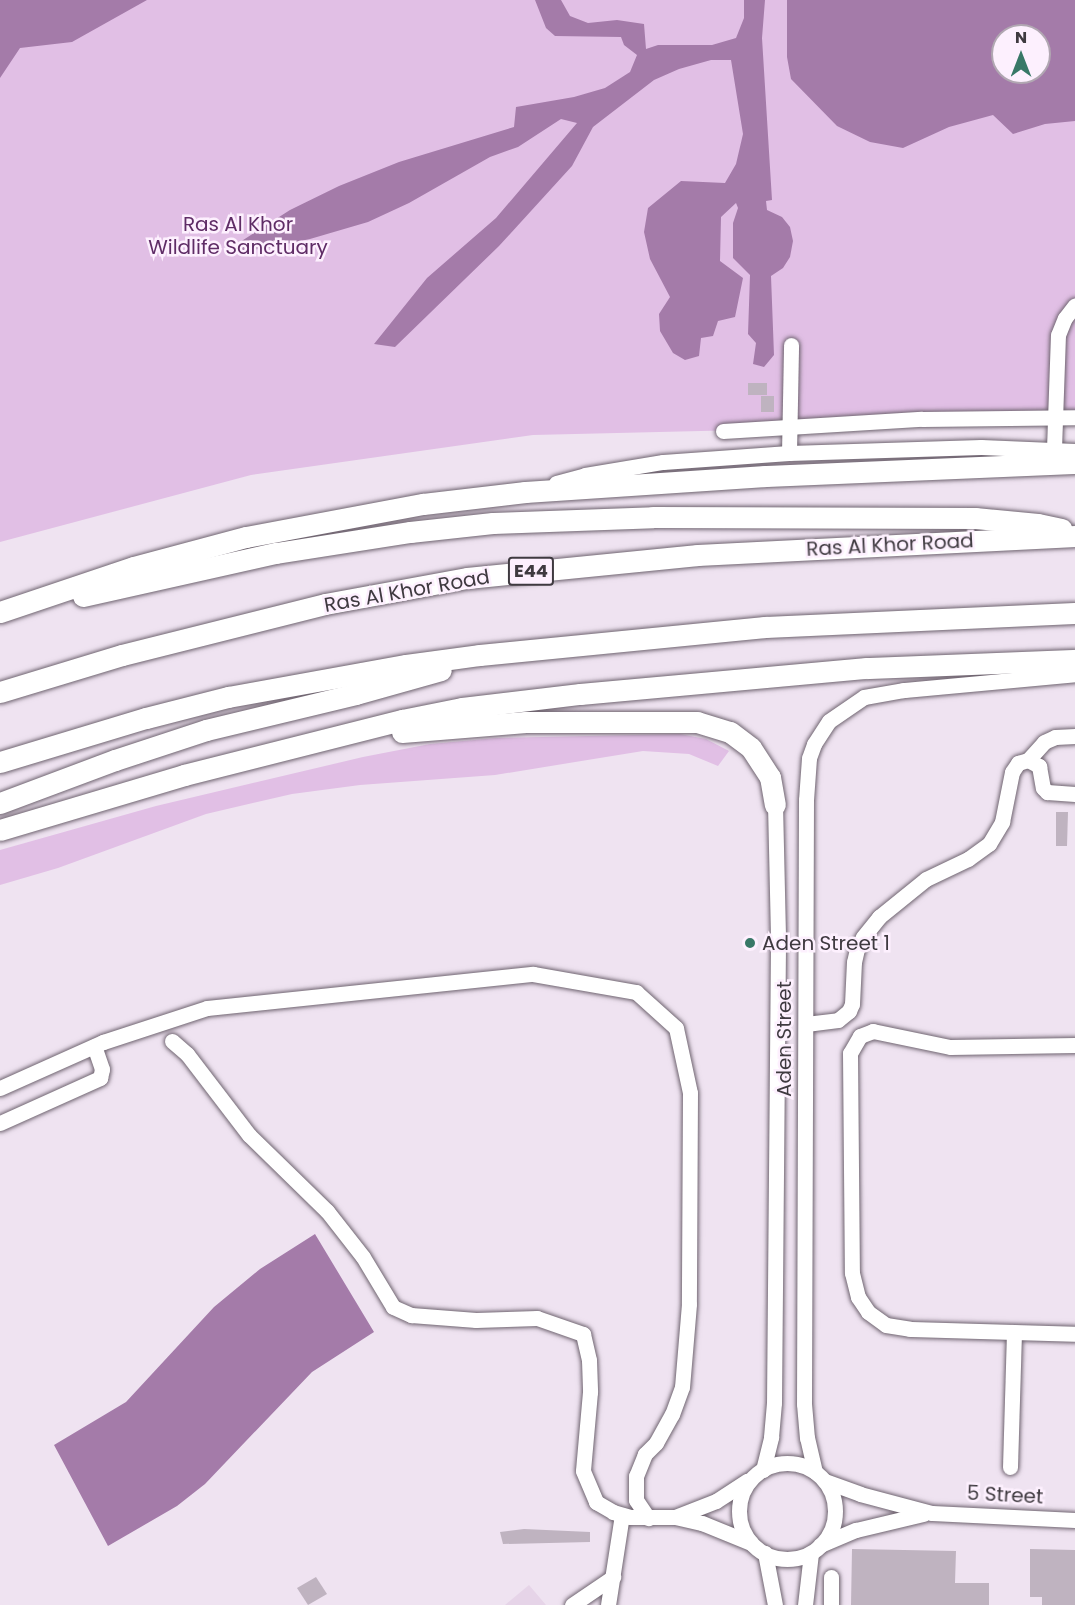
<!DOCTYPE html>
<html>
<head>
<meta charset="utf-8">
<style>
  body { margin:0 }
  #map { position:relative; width:1075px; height:1605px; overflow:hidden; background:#efe3f1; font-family:Poppins,sans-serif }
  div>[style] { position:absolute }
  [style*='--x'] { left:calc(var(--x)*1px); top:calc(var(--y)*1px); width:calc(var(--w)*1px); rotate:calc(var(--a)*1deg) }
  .built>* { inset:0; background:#e6d4e8 }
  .green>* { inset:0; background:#e1bfe5 }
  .water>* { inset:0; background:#a47ba9 }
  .building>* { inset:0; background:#bfb3c0 }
  .roads { filter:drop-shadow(0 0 2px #6f6470) drop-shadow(0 0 2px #6f6470) }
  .minor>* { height:15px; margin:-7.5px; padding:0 7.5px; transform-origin:7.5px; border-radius:7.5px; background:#fff }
  .minor>.ring { margin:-7.5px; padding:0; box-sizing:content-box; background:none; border:15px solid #fff; border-radius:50% }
  .highway>* { height:21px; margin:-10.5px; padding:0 10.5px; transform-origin:10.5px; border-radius:10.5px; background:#fff }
  .dots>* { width:16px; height:16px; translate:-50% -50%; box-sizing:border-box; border:3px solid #fdf0fe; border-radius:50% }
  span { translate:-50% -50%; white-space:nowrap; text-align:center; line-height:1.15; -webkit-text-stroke:5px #fdf0fe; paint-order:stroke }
  .shield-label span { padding:2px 4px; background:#fdf0fe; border:2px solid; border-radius:4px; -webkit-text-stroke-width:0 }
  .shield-label { font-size:18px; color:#3f3a40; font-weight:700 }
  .park-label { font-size:20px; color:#5f2c66 }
  .street-label { font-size:20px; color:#3f3a40 }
  .poi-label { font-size:20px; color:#3f3a40 }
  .left { translate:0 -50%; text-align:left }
  .north { position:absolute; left:991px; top:24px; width:60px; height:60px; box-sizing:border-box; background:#fdf0fe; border:2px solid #b1a7b2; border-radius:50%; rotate:0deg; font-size:16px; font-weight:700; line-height:24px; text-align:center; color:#3f3a40 }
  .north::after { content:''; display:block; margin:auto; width:21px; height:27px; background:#387867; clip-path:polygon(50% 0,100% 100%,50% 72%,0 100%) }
</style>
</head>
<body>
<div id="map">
  <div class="built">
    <i style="clip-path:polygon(529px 1585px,546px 1605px,505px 1605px)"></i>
  </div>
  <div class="green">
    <i style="clip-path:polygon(evenodd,0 0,1075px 0,1075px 422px,533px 435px,251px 475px,0 542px,0 0,1003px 36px,1039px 36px,1039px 72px,1003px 72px,1003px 36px)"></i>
    <i style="clip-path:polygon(680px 734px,706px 739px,729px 751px,718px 766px,689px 754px,643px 751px,495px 775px,360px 785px,292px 794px,206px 814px,58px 868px,0 885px,0 850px,156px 806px,363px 757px,430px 744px,496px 738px)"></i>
  </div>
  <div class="water">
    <i style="clip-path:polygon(0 0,147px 0,72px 42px,20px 48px,0 78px)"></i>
    <i style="clip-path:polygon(535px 0,561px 0,570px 16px,588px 23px,617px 20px,644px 24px,646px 49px,658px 45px,712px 45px,736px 38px,744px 18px,744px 0,765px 0,762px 38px,772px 200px,766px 201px,767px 210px,782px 217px,790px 227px,793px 241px,790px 257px,783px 268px,771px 276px,774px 355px,764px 367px,753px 364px,756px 343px,748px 334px,750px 275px,733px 258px,733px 223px,738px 208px,736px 203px,721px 217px,720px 261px,743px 278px,735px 317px,718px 321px,713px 336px,701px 338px,699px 356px,685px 360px,673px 353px,660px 331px,659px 314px,670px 297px,650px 259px,644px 232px,648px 208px,681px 181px,725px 183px,736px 164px,743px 134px,731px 60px,711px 60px,679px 69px,654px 80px,593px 127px,572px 166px,499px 246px,395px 347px,374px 344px,427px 278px,496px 218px,577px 123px,561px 119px,518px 147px,490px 157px,409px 203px,368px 222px,310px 239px,262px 249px,226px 251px,290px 210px,339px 186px,399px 162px,514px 127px,516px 107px,574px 97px,605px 88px,630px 72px,637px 55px,624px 45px,621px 37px,555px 36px,546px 28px)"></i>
    <i style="clip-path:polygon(evenodd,787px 0,1075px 0,1075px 121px,1045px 124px,1013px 134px,993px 115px,949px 127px,903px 148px,870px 142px,837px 126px,791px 79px,787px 57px,787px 0,1003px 36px,1039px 36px,1039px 72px,1003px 72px,1003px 36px)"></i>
    <i style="clip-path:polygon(315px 1234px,374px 1332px,312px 1372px,205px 1484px,177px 1506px,108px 1546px,54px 1445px,126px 1402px,214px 1307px,260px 1269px)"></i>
  </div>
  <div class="building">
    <i style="clip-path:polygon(748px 383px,767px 383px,767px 395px,748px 395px)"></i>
    <i style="clip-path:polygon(761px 396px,774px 396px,774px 412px,761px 412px)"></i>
    <i style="clip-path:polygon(1056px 812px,1068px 812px,1067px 846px,1056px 846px)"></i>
    <i style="clip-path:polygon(524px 1529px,590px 1532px,590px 1542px,503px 1544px,500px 1532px)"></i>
    <i style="clip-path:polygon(852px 1549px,956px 1551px,955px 1583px,989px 1583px,989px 1605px,851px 1605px)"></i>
    <i style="clip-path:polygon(1030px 1549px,1075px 1550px,1075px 1605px,1042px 1605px,1042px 1597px,1030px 1597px)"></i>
    <i style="clip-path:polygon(316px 1577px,327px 1594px,308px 1605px,297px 1588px)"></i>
  </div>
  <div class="roads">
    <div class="minor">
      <i style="--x:723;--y:431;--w:199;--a:-3.5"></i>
      <i style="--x:922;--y:419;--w:153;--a:-0.7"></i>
      <i style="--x:1054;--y:449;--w:114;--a:-88"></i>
      <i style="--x:1058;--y:335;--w:18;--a:-68"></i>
      <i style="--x:1065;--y:318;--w:16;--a:-52"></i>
      <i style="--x:789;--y:453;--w:108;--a:-88.9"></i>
      <i style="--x:556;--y:483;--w:30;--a:-15"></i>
      <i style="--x:585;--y:475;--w:79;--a:-9.5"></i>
      <i style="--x:663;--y:462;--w:126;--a:-4.1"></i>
      <i style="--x:789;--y:453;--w:192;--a:-1.8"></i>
      <i style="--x:981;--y:447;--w:94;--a:2.4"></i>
      <i style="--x:1028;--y:760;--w:24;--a:-48"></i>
      <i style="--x:1044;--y:742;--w:12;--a:-24"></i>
      <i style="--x:1055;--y:737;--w:20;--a:-3"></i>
      <i style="--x:806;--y:1024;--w:32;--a:-7"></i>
      <i style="--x:838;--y:1020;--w:14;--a:-39"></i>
      <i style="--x:849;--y:1011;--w:8;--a:-67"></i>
      <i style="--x:852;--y:1004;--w:42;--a:-87.3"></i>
      <i style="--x:854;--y:962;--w:13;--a:-77"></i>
      <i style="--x:857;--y:949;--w:13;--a:-63"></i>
      <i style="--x:863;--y:937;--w:26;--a:-51"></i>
      <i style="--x:879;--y:917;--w:60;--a:-39"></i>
      <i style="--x:926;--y:879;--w:47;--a:-25.5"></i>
      <i style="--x:968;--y:859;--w:26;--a:-36"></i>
      <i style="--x:989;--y:844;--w:26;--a:-59"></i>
      <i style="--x:1002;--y:822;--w:51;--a:-78.7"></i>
      <i style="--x:1012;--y:772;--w:11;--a:-56"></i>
      <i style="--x:1018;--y:763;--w:10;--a:-17"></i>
      <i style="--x:1028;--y:760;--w:13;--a:29"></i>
      <i style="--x:1039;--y:766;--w:22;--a:80"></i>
      <i style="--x:1043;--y:788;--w:6;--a:45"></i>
      <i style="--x:1047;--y:792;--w:28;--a:4"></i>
      <i style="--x:172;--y:1041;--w:20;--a:41"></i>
      <i style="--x:187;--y:1054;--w:102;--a:52.6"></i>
      <i style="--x:249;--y:1135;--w:109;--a:44.3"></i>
      <i style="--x:327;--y:1211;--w:58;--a:52"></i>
      <i style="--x:363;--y:1257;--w:58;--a:59"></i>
      <i style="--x:393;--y:1307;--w:20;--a:24"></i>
      <i style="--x:411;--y:1315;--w:65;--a:4.4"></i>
      <i style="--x:476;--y:1320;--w:61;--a:-1.9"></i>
      <i style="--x:537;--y:1318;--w:49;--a:19.2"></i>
      <i style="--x:583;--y:1334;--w:27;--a:77"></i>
      <i style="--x:589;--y:1360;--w:32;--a:88"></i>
      <i style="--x:590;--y:1392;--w:79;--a:95.1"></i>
      <i style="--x:583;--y:1471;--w:34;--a:67"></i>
      <i style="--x:596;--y:1502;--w:20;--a:30"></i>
      <i style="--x:613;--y:1512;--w:18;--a:16"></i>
      <i style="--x:630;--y:1517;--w:45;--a:0"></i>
      <i style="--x:675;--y:1517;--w:28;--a:13"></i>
      <i style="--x:702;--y:1523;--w:53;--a:22.2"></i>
      <i style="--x:1075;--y:1045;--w:125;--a:179.1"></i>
      <i style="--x:950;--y:1047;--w:79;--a:-168.3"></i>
      <i style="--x:873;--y:1031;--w:14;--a:159"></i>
      <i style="--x:860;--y:1036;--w:20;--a:120"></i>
      <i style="--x:850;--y:1053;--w:220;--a:89.5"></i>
      <i style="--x:852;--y:1273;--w:25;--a:76"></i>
      <i style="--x:858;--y:1297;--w:18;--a:56"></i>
      <i style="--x:868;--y:1312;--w:22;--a:36"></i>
      <i style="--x:886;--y:1325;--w:24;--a:9"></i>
      <i style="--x:910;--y:1329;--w:165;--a:1.7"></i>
      <i style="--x:0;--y:1088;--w:113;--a:-24.1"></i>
      <i style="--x:103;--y:1042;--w:109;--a:-18.1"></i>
      <i style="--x:207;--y:1008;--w:328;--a:-6"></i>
      <i style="--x:533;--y:974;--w:105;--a:9.9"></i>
      <i style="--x:636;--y:992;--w:54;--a:42"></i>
      <i style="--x:676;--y:1028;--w:66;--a:77.8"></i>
      <i style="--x:690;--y:1093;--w:211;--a:90.3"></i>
      <i style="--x:689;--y:1304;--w:83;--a:94.8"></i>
      <i style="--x:682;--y:1387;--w:29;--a:110"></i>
      <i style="--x:672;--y:1414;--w:33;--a:119"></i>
      <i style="--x:656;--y:1443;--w:16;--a:135"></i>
      <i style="--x:645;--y:1454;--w:24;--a:112"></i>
      <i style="--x:636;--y:1476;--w:24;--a:90"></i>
      <i style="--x:636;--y:1500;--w:22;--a:56"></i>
      <i style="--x:0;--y:1123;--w:110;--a:-24.2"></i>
      <i style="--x:100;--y:1078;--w:9;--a:-77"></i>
      <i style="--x:102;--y:1069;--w:24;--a:-109"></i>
      <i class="ring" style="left:739px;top:1463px;width:81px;height:81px"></i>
      <i style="--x:1010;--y:1467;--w:135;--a:-88.3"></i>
      <i style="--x:763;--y:1470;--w:34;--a:-76"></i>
      <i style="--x:771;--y:1437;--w:34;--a:-85"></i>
      <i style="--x:774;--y:1403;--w:467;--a:-89.5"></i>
      <i style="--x:778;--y:936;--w:131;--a:-91.3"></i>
      <i style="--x:815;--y:1472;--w:35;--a:-103"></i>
      <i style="--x:807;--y:1438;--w:34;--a:-95"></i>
      <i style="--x:804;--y:1404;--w:604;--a:-89.81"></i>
      <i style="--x:806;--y:800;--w:42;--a:-85.9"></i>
      <i style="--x:809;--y:758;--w:15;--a:-70"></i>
      <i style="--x:814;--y:744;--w:27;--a:-57"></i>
      <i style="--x:829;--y:721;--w:42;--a:-34.4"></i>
      <i style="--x:864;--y:697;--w:41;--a:-9.9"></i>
      <i style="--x:904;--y:690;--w:172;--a:-5.3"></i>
      <i style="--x:825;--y:1481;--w:37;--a:20"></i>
      <i style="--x:860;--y:1494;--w:74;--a:14.8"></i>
      <i style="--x:932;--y:1513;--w:143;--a:2.8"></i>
      <i style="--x:675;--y:1517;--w:44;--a:-21.3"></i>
      <i style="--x:716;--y:1501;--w:37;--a:-33"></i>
      <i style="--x:820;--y:1545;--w:39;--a:-23"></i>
      <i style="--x:856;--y:1530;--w:69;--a:-13.4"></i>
      <i style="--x:765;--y:1553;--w:53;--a:79.1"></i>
      <i style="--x:572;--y:1605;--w:50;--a:-34.3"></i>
      <i style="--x:608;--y:1605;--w:91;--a:-81.2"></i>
      <i style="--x:805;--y:1605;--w:52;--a:-83.4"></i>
      <i style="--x:831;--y:1605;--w:28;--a:-90"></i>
    </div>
    <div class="highway">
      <i style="--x:83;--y:596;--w:198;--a:-12.6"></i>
      <i style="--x:276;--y:553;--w:136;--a:-8.9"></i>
      <i style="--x:410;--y:532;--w:83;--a:-6.2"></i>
      <i style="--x:493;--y:523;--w:160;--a:-2.1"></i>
      <i style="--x:653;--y:517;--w:322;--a:0.2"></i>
      <i style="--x:975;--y:518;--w:63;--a:5.4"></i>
      <i style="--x:1038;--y:524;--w:24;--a:12"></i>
      <i style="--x:0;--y:612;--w:141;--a:-18.6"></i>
      <i style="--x:134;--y:567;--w:116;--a:-15"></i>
      <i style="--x:246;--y:537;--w:180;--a:-10.6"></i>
      <i style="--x:423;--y:504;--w:103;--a:-6.7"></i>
      <i style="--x:525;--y:492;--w:241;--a:-3.8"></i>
      <i style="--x:765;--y:476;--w:310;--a:-2.4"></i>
      <i style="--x:0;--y:692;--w:127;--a:-16.9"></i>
      <i style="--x:122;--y:655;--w:209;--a:-14.1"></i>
      <i style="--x:325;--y:604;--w:144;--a:-10.4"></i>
      <i style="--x:467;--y:578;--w:232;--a:-5.7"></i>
      <i style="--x:698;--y:555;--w:377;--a:-2.9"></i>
      <i style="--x:402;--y:732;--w:124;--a:-4.6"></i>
      <i style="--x:526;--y:722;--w:171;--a:0"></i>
      <i style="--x:697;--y:722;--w:34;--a:17"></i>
      <i style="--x:730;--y:732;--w:26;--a:37"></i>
      <i style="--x:751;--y:748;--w:35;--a:57"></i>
      <i style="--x:770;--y:777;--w:28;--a:80"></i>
      <i style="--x:0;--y:762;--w:152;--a:-16.8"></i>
      <i style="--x:146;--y:718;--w:85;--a:-14.4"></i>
      <i style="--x:228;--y:697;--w:181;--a:-10.2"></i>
      <i style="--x:406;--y:665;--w:75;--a:-7.7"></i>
      <i style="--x:480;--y:655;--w:286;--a:-5.6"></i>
      <i style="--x:765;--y:627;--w:310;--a:-2.6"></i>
      <i style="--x:0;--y:803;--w:123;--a:-20.5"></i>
      <i style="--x:115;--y:760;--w:96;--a:-18.2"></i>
      <i style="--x:206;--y:730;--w:154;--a:-13.5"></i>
      <i style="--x:356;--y:694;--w:88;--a:-15.8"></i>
      <i style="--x:0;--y:830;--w:192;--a:-16.6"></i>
      <i style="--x:184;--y:775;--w:225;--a:-14.2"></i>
      <i style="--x:402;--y:720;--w:61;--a:-11.3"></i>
      <i style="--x:462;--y:708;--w:119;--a:-6.8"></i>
      <i style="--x:580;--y:694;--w:288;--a:-5.2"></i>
      <i style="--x:867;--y:668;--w:208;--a:-2.2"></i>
    </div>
  </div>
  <div class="dots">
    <i style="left:750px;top:943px;background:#387867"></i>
  </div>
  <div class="shield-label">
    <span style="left:531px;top:571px">E44</span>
  </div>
  <div class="park-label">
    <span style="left:238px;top:236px">Ras Al Khor<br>Wildlife Sanctuary</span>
  </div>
  <div class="street-label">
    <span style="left:890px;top:545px;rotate:-3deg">Ras Al Khor Road</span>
    <span style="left:407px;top:591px;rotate:-10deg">Ras Al Khor Road</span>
    <span style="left:784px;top:1039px;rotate:-90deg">Aden Street</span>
    <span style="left:1005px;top:1495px;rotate:3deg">5 Street</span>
  </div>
  <div class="poi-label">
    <span class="left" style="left:762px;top:943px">Aden Street 1</span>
  </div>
  <div class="north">N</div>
</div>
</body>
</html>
